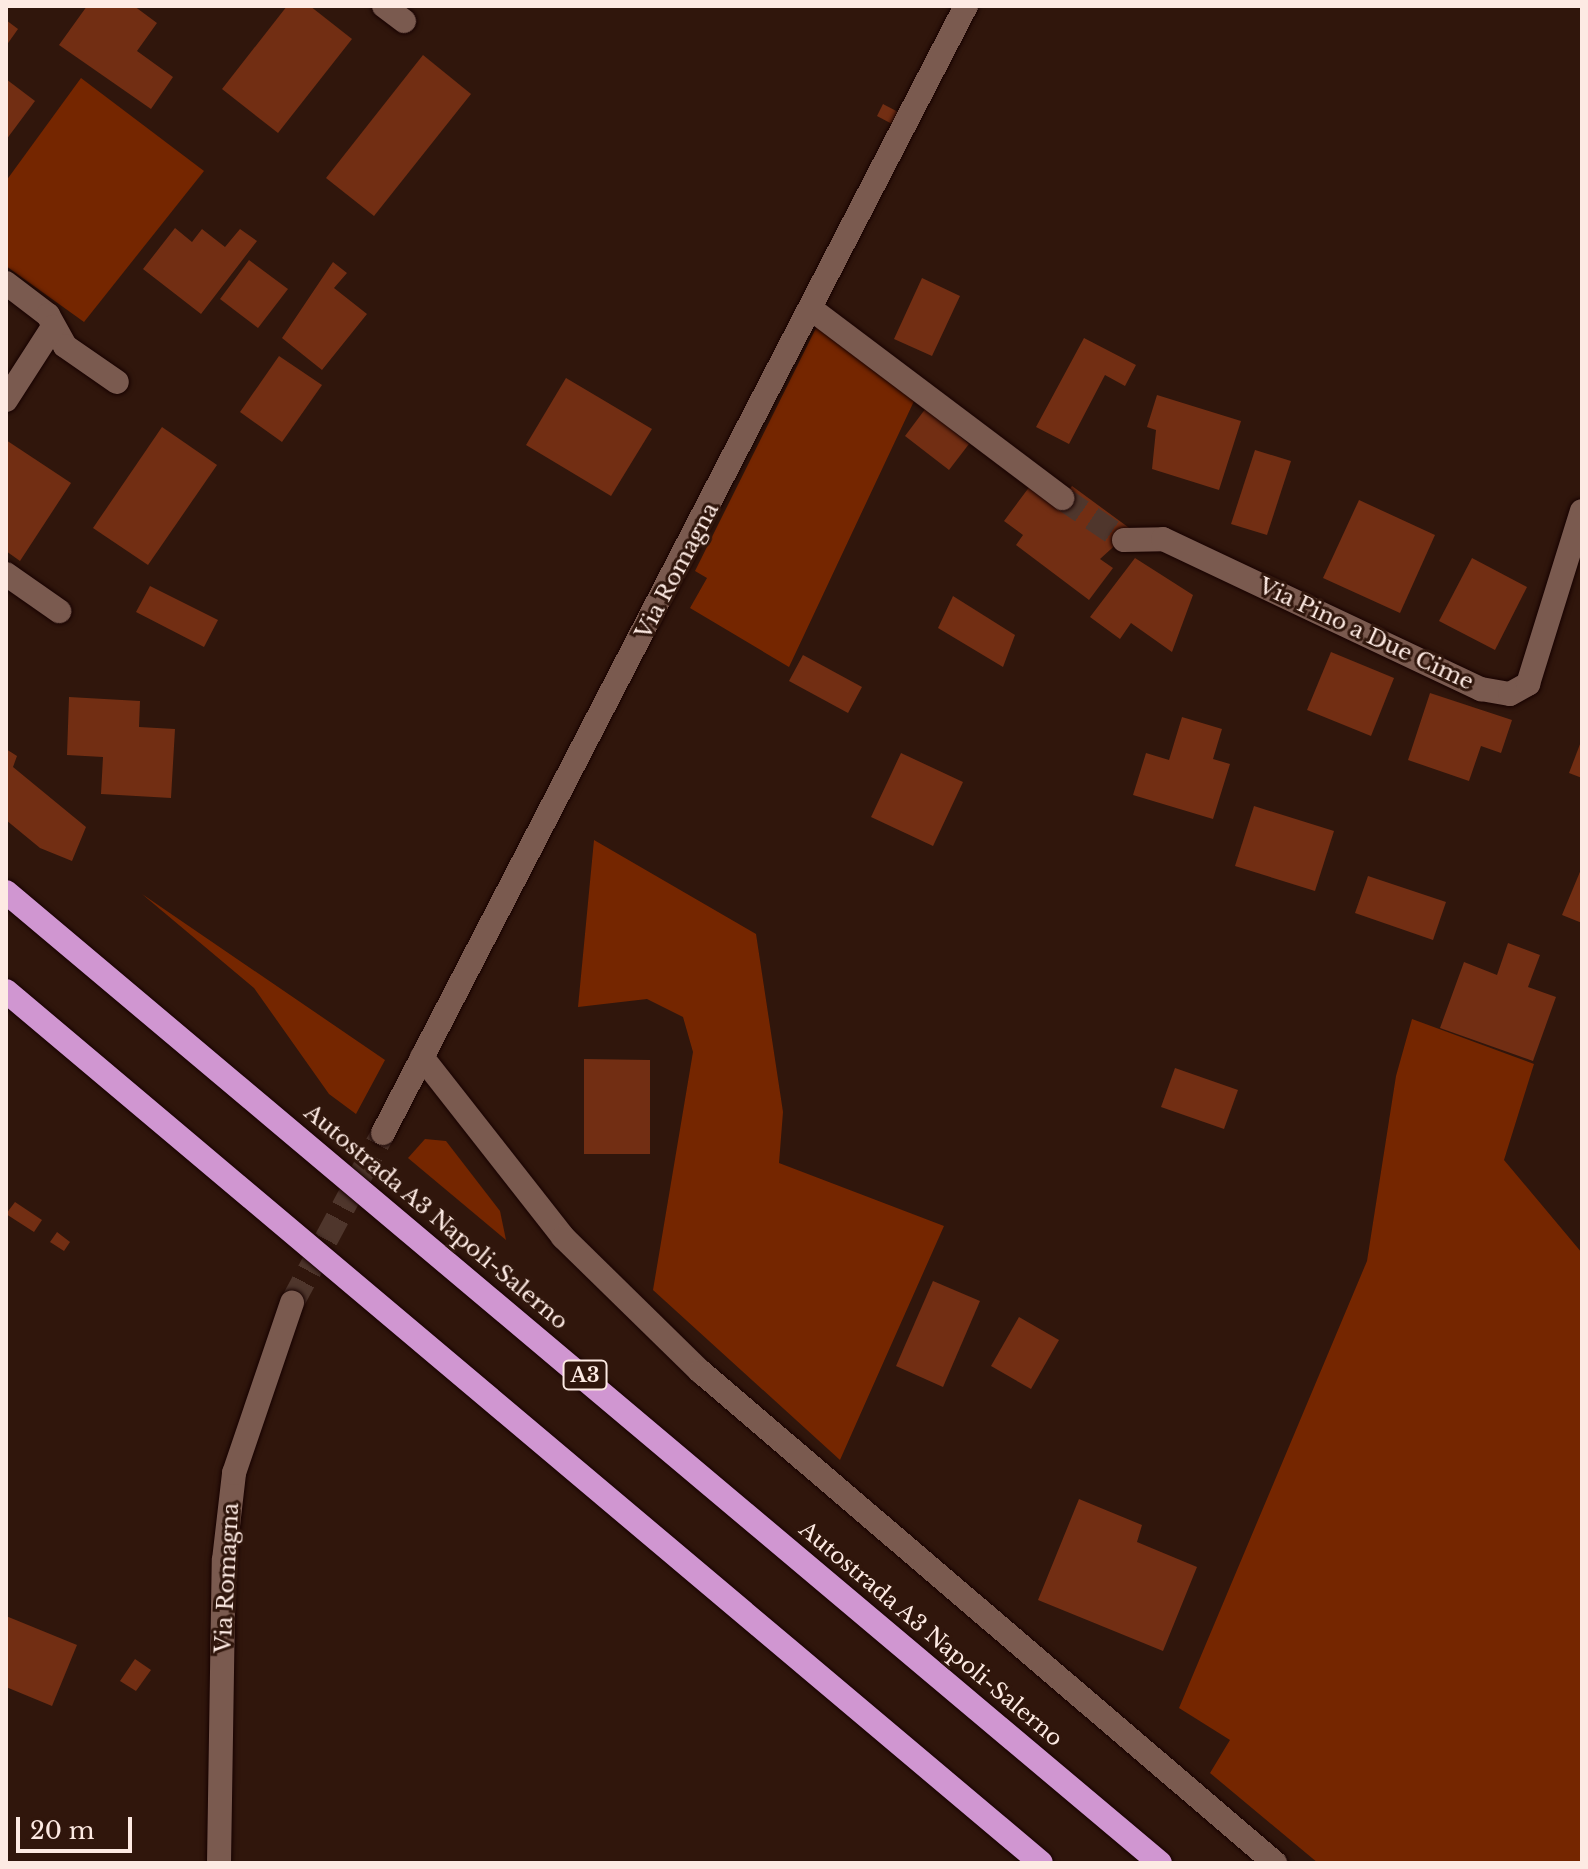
<!DOCTYPE html>
<html>
<head>
<meta charset="utf-8">
<style>
  body { margin:0 }
  #map { position:relative; width:1588px; height:1869px; overflow:hidden; background:#30160c; font-family:"Libre Baskerville",serif }
  div>[style] { position:absolute }
  [style*='--x'] { left:calc(var(--x)*1px); top:calc(var(--y)*1px); width:calc(var(--w)*1px); rotate:calc(var(--a)*1deg) }
  .green>* { inset:0; background:#752600 }
  .building>* { inset:0; background:#722e13 }
  .minor-tunnel>* { height:24px; margin-top:-12px; transform-origin:0; background:repeating-linear-gradient(90deg,#4f362c 0 24px,transparent 0 36px) }
  .roads { filter:drop-shadow(0 0 2px #170200) drop-shadow(0 0 2px #170200) }
  .minor>* { height:24px; margin:-12px; padding:0 12px; transform-origin:12px; border-radius:12px; background:#7a5a4f }
  .highway>* { height:24px; margin:-12px; padding:0 12px; transform-origin:12px; border-radius:12px; background:#d096d1 }
  span { translate:-50% -50%; white-space:nowrap; text-align:center; line-height:1.15; -webkit-text-stroke:6px #30160c; paint-order:stroke }
  .shield-label span { padding:2px 6px; background:#30160c; border:2px solid; border-radius:6px; -webkit-text-stroke-width:0 }
  .shield-label { font-size:20px; color:#fdeae3; font-weight:700 }
  .street-label { font-size:22px; color:#fdeae3 }
  .frame { position:absolute; inset:0; border:8px solid #fdeae3; pointer-events:none }
  .scale { position:absolute; left:16px; top:1817px; width:116px; height:36px; box-sizing:border-box; border:4px solid #fdeae3; border-top:0; padding-left:10px; font-size:24px; line-height:28px; white-space:nowrap; color:#fdeae3; -webkit-text-stroke:6px #30160c; paint-order:stroke }
</style>
</head>
<body>
<div id="map">
  <div class="green">
    <i style="clip-path:polygon(81px 78px,204px 171px,84px 322px,6px 266px,6px 181px)"></i>
    <i style="clip-path:polygon(817px 326px,915px 399px,789px 667px,690px 608px,707px 578px,695px 571px)"></i>
    <i style="clip-path:polygon(594px 840px,756px 934px,783px 1112px,779px 1163px,944px 1226px,840px 1460px,653px 1290px,693px 1052px,683px 1017px,647px 999px,578px 1007px)"></i>
    <i style="clip-path:polygon(142px 894px,385px 1060px,356px 1114px,329px 1094px,254px 988px)"></i>
    <i style="clip-path:polygon(1412px 1019px,1534px 1064px,1504px 1160px,1582px 1253px,1582px 1863px,1318px 1863px,1210px 1773px,1230px 1740px,1179px 1708px,1367px 1261px,1396px 1076px)"></i>
    <i style="clip-path:polygon(425px 1139px,446px 1141px,500px 1211px,506px 1240px,408px 1158px)"></i>
  </div>
  <div class="building">
    <i style="clip-path:polygon(87px 6px,134px 6px,157px 23px,137px 51px,173px 77px,151px 109px,59px 45px)"></i>
    <i style="clip-path:polygon(287px 6px,310px 6px,352px 39px,278px 133px,222px 89px)"></i>
    <i style="clip-path:polygon(6px 20px,18px 29px,6px 46px)"></i>
    <i style="clip-path:polygon(423px 55px,471px 94px,374px 216px,326px 178px)"></i>
    <i style="clip-path:polygon(6px 79px,35px 101px,6px 140px)"></i>
    <i style="clip-path:polygon(883px 104px,900px 113px,894px 125px,877px 116px)"></i>
    <i style="clip-path:polygon(175px 228px,192px 242px,202px 229px,225px 247px,240px 229px,257px 241px,201px 314px,143px 269px)"></i>
    <i style="clip-path:polygon(249px 260px,288px 289px,258px 328px,220px 299px)"></i>
    <i style="clip-path:polygon(333px 262px,347px 273px,334px 288px,367px 314px,322px 370px,282px 338px)"></i>
    <i style="clip-path:polygon(922px 278px,960px 296px,932px 356px,894px 339px)"></i>
    <i style="clip-path:polygon(1084px 338px,1136px 365px,1125px 386px,1105px 375px,1069px 444px,1036px 427px)"></i>
    <i style="clip-path:polygon(279px 356px,322px 385px,282px 442px,240px 412px)"></i>
    <i style="clip-path:polygon(566px 378px,652px 429px,611px 496px,526px 445px)"></i>
    <i style="clip-path:polygon(1157px 395px,1241px 421px,1219px 490px,1152px 469px,1156px 430px,1147px 427px)"></i>
    <i style="clip-path:polygon(926px 408px,969px 444px,949px 470px,905px 436px)"></i>
    <i style="clip-path:polygon(162px 427px,217px 465px,148px 565px,93px 528px)"></i>
    <i style="clip-path:polygon(6px 440px,71px 483px,20px 561px,6px 551px)"></i>
    <i style="clip-path:polygon(1255px 450px,1291px 461px,1267px 535px,1231px 524px)"></i>
    <i style="clip-path:polygon(1033px 482px,1059px 502px,1072px 486px,1132px 530px,1100px 559px,1113px 568px,1089px 600px,1016px 545px,1023px 535px,1004px 521px)"></i>
    <i style="clip-path:polygon(1359px 500px,1435px 535px,1400px 613px,1323px 578px)"></i>
    <i style="clip-path:polygon(1135px 558px,1193px 595px,1172px 652px,1131px 623px,1120px 639px,1090px 617px)"></i>
    <i style="clip-path:polygon(1472px 558px,1527px 587px,1495px 650px,1439px 621px)"></i>
    <i style="clip-path:polygon(150px 586px,218px 620px,204px 647px,136px 612px)"></i>
    <i style="clip-path:polygon(953px 596px,1015px 635px,1003px 667px,938px 628px)"></i>
    <i style="clip-path:polygon(1331px 652px,1394px 678px,1371px 736px,1307px 710px)"></i>
    <i style="clip-path:polygon(803px 655px,862px 687px,848px 713px,789px 681px)"></i>
    <i style="clip-path:polygon(1430px 693px,1512px 720px,1501px 753px,1481px 746px,1469px 781px,1408px 760px)"></i>
    <i style="clip-path:polygon(69px 697px,140px 701px,139px 727px,175px 729px,171px 798px,101px 794px,103px 757px,67px 755px)"></i>
    <i style="clip-path:polygon(1182px 717px,1222px 729px,1213px 759px,1230px 764px,1213px 819px,1133px 795px,1146px 753px,1169px 760px)"></i>
    <i style="clip-path:polygon(1582px 739px,1582px 778px,1569px 773px)"></i>
    <i style="clip-path:polygon(6px 749px,17px 756px,13px 767px,86px 827px,72px 861px,40px 848px,6px 820px)"></i>
    <i style="clip-path:polygon(901px 753px,963px 782px,933px 846px,871px 817px)"></i>
    <i style="clip-path:polygon(1254px 806px,1334px 831px,1315px 891px,1235px 866px)"></i>
    <i style="clip-path:polygon(1582px 867px,1582px 923px,1562px 915px)"></i>
    <i style="clip-path:polygon(1368px 876px,1446px 902px,1433px 940px,1355px 913px)"></i>
    <i style="clip-path:polygon(1508px 943px,1540px 955px,1528px 987px,1556px 997px,1533px 1061px,1440px 1028px,1464px 962px,1497px 975px)"></i>
    <i style="clip-path:polygon(584px 1059px,650px 1060px,650px 1154px,584px 1154px)"></i>
    <i style="clip-path:polygon(1175px 1068px,1238px 1090px,1224px 1129px,1161px 1107px)"></i>
    <i style="clip-path:polygon(15px 1202px,42px 1220px,34px 1232px,6px 1214px)"></i>
    <i style="clip-path:polygon(57px 1232px,70px 1242px,64px 1251px,50px 1242px)"></i>
    <i style="clip-path:polygon(933px 1281px,980px 1301px,943px 1387px,896px 1366px)"></i>
    <i style="clip-path:polygon(1019px 1317px,1059px 1340px,1031px 1389px,991px 1366px)"></i>
    <i style="clip-path:polygon(1079px 1499px,1142px 1525px,1137px 1542px,1197px 1567px,1163px 1651px,1038px 1600px)"></i>
    <i style="clip-path:polygon(6px 1616px,77px 1645px,52px 1706px,6px 1687px)"></i>
    <i style="clip-path:polygon(135px 1659px,151px 1670px,136px 1691px,120px 1681px)"></i>
  </div>
  <div class="minor-tunnel">
    <i style="--x:1062;--y:498;--w:75;--a:34.1"></i>
    <i style="--x:292;--y:1303;--w:193;--a:-61.8"></i>
  </div>
  <div class="roads">
    <div class="minor">
      <i style="--x:384;--y:6;--w:25;--a:37"></i>
      <i style="--x:6;--y:283;--w:53;--a:37.3"></i>
      <i style="--x:48;--y:315;--w:35;--a:61"></i>
      <i style="--x:65;--y:346;--w:63;--a:34.7"></i>
      <i style="--x:814;--y:311;--w:311;--a:37"></i>
      <i style="--x:6;--y:400;--w:87;--a:-57.2"></i>
      <i style="--x:1124;--y:540;--w:39;--a:-1"></i>
      <i style="--x:1163;--y:539;--w:352;--a:25.3"></i>
      <i style="--x:1481;--y:689;--w:29;--a:10"></i>
      <i style="--x:1510;--y:694;--w:21;--a:-29"></i>
      <i style="--x:1528;--y:684;--w:181;--a:-72.7"></i>
      <i style="--x:6;--y:574;--w:65;--a:34.9"></i>
      <i style="--x:422;--y:1057;--w:229;--a:51.9"></i>
      <i style="--x:563;--y:1237;--w:192;--a:44.4"></i>
      <i style="--x:700;--y:1371;--w:757;--a:40.55"></i>
      <i style="--x:383;--y:1133;--w:1269;--a:-62.65"></i>
      <i style="--x:219;--y:1863;--w:303;--a:-89.1"></i>
      <i style="--x:224;--y:1560;--w:88;--a:-83.4"></i>
      <i style="--x:234;--y:1473;--w:180;--a:-71.2"></i>
    </div>
    <div class="highway">
      <i style="--x:6;--y:892;--w:1508;--a:40.08"></i>
      <i style="--x:6;--y:991;--w:1353;--a:40.11"></i>
    </div>
  </div>
  <div class="shield-label">
    <span style="left:585px;top:1375px">A3</span>
  </div>
  <div class="street-label">
    <span style="left:677px;top:571px;rotate:-62deg">Via Romagna</span>
    <span style="left:1366px;top:634px;rotate:25deg">Via Pino a Due Cime</span>
    <span style="left:436px;top:1217px;rotate:40deg">Autostrada A3 Napoli-Salerno</span>
    <span style="left:227px;top:1578px;rotate:-87deg">Via Romagna</span>
    <span style="left:931px;top:1634px;rotate:40deg">Autostrada A3 Napoli-Salerno</span>
  </div>
  <div class="frame"></div>
  <div class="scale">20 m</div>
</div>
</body>
</html>
